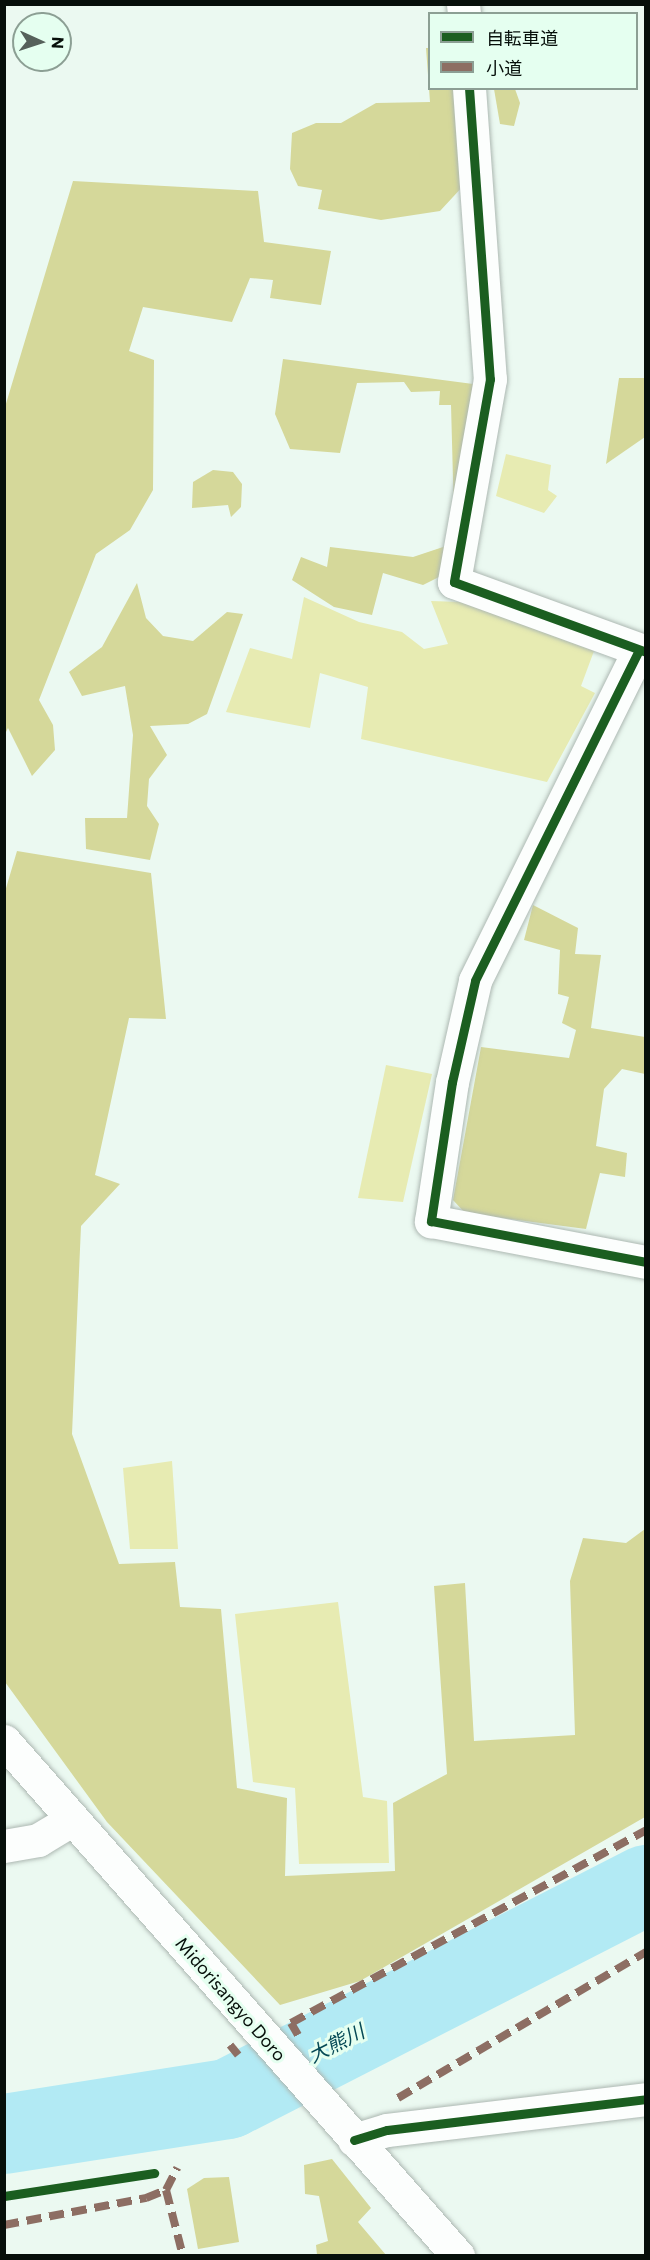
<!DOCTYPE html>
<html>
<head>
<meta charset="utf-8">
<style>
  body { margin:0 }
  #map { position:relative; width:650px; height:2260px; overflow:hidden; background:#ebf9f1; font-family:Commissioner,"Noto Sans JP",sans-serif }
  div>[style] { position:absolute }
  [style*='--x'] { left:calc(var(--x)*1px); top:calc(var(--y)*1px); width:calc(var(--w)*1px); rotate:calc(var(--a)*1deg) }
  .green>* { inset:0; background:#e7ebb2 }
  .forest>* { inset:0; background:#d5d89a }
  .river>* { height:80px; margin:-40px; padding:0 40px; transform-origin:40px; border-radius:40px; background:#b2eaf4 }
  .roads { filter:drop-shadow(0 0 2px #adb8b2) drop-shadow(0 0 2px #adb8b2) }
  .minor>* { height:33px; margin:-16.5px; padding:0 16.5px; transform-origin:16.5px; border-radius:16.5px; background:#fcfefd }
  .major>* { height:33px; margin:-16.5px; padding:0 16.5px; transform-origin:16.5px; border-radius:16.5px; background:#fcfefd }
  .quiet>* { height:8px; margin-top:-4px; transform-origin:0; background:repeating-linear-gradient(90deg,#8d6e63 0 15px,transparent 0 23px) }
  .cycleway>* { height:9px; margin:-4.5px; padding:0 4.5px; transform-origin:4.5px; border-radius:4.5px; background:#1b5e20 }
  span { translate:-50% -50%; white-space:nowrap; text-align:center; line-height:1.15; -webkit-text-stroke:6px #e5fff0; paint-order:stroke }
  .street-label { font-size:18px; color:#060f0a }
  .water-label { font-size:20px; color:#064a56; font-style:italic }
  .frame { position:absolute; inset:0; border:6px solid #060f0a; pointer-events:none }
  .legend { position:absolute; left:428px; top:12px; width:210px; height:78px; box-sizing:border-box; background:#e5fff0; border:2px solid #8c9f94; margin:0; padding:8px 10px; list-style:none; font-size:18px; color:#060f0a }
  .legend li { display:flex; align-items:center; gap:12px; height:30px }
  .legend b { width:30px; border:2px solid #8c9f94 }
  .north { position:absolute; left:12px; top:12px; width:60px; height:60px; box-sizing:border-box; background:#e5fff0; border:2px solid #8c9f94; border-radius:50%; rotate:93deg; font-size:16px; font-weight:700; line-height:24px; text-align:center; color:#060f0a }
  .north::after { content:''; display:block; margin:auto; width:21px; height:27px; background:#56615b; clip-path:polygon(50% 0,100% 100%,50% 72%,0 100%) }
</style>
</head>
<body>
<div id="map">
  <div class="green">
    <i style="clip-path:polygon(506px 454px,551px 465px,548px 490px,557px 496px,544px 513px,496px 496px)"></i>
    <i style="clip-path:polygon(304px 597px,359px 622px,402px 632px,424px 649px,448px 644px,431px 601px,461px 602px,594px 651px,581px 686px,595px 693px,547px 782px,361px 739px,368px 687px,320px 673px,310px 728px,226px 712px,250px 648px,292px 659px)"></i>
    <i style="clip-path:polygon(386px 1065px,432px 1074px,403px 1202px,358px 1198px)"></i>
    <i style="clip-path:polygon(172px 1461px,178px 1549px,130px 1549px,123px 1468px)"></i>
    <i style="clip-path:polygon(338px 1602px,363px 1797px,387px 1801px,389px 1863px,299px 1864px,295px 1788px,253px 1782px,235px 1614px)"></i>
  </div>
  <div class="forest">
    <i style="clip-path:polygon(426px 48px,429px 48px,430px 88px,458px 89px,465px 184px,440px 211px,381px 220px,318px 209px,322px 190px,298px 186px,290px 169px,292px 133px,316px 123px,341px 123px,376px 103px,430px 102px)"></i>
    <i style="clip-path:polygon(494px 89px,515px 89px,520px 103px,514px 126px,500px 124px)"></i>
    <i style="clip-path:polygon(73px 181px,258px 191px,264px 242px,331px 251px,321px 305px,270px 298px,273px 280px,250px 278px,232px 322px,143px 307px,129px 351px,154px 360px,153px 490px,130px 530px,96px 554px,39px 700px,53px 725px,55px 750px,32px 776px,8px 728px,5px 734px,5px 407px)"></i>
    <i style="clip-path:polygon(283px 359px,473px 384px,454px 516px,451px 405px,439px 405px,440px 391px,411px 392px,404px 382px,357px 383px,340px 453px,290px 449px,275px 414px)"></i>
    <i style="clip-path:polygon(619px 378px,645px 378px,645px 437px,606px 464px)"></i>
    <i style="clip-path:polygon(213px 470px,233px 472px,242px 484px,241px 507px,231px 517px,228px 505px,192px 508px,193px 482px)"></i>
    <i style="clip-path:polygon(446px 546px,445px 574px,423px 585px,383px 573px,372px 615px,334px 607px,292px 580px,301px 557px,327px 567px,330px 547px,413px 557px)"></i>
    <i style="clip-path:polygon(137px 583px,146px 618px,163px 636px,193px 641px,227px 612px,243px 614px,207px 714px,188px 724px,150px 726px,167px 755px,149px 779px,147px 806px,159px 824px,150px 860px,86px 849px,85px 818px,127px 818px,133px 735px,125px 686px,82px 696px,69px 672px,102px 647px)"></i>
    <i style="clip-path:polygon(17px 851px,151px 873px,166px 1019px,129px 1018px,95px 1175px,120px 1184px,81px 1226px,72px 1434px,119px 1564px,175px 1562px,180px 1607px,221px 1609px,237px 1788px,287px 1798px,285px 1876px,395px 1871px,393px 1803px,447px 1774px,434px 1586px,465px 1583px,474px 1741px,575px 1735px,570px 1581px,583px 1538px,626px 1543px,645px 1529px,645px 1817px,360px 1981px,280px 2005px,107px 1822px,5px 1682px,4px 895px)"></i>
    <i style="clip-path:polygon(533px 905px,578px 928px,575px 954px,601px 955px,591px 1028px,645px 1037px,645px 1074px,622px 1069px,604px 1089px,596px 1146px,627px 1153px,625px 1177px,600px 1173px,586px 1229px,465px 1213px,453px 1200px,481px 1047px,569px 1058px,576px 1030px,562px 1023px,569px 997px,558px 994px,560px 950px,524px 940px)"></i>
    <i style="clip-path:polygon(332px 2159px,371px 2208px,358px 2222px,386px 2255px,317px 2255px,316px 2245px,328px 2241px,319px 2196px,305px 2194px,304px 2165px)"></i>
    <i style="clip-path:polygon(229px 2177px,239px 2242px,198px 2249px,187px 2189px,204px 2178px)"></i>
  </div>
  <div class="river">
    <i style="--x:4;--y:2134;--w:227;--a:-8.9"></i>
    <i style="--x:228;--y:2099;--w:470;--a:-27.1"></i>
  </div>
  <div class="roads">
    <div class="minor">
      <i style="--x:463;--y:4;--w:10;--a:84"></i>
      <i style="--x:469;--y:88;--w:292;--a:85.9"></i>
      <i style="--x:490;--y:379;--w:206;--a:100.1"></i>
      <i style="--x:454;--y:582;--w:204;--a:20"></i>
      <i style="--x:639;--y:650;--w:369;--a:116.4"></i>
      <i style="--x:475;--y:981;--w:104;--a:102.8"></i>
      <i style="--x:452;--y:1082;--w:141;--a:98.6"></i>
      <i style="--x:431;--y:1221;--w:219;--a:10.8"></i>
      <i style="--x:4;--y:1846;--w:35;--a:-10"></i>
      <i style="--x:38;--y:1840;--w:39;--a:-31"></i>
      <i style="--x:354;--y:2140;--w:34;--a:-17"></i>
      <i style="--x:387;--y:2130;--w:261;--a:-6.8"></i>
    </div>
    <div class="major">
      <i style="--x:4;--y:1741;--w:687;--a:48.6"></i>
    </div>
  </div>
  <div class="quiet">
    <i style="--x:298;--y:2035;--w:14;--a:-120"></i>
    <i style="--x:291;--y:2023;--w:404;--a:-28.5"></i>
    <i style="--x:230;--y:2045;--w:13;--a:51"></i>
    <i style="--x:398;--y:2098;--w:288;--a:-30.5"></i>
    <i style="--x:166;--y:2190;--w:68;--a:75.6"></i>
    <i style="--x:4;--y:2225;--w:145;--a:-10.8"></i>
    <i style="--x:146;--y:2198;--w:22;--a:-22"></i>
    <i style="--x:166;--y:2190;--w:25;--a:-63"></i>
  </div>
  <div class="cycleway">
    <i style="--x:469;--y:88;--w:292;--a:85.9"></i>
    <i style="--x:490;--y:379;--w:206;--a:100.1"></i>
    <i style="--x:454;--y:582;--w:204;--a:20"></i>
    <i style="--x:639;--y:650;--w:369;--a:116.4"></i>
    <i style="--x:475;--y:981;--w:104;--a:102.8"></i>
    <i style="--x:452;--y:1082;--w:141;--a:98.6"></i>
    <i style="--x:431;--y:1221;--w:219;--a:10.8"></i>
    <i style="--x:354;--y:2140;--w:34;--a:-17"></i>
    <i style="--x:387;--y:2130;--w:261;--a:-6.8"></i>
    <i style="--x:4;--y:2196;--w:152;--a:-8.7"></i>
  </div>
  <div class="street-label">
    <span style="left:231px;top:1999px;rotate:49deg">Midorisangyo Doro</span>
  </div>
  <div class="water-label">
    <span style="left:336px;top:2043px;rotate:-27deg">大熊川</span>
  </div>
  <div class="frame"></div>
  <ul class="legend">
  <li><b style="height:8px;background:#1b5e20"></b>自転車道</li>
  <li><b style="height:8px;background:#8d6e63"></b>小道</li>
  </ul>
  <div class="north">N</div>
</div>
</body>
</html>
